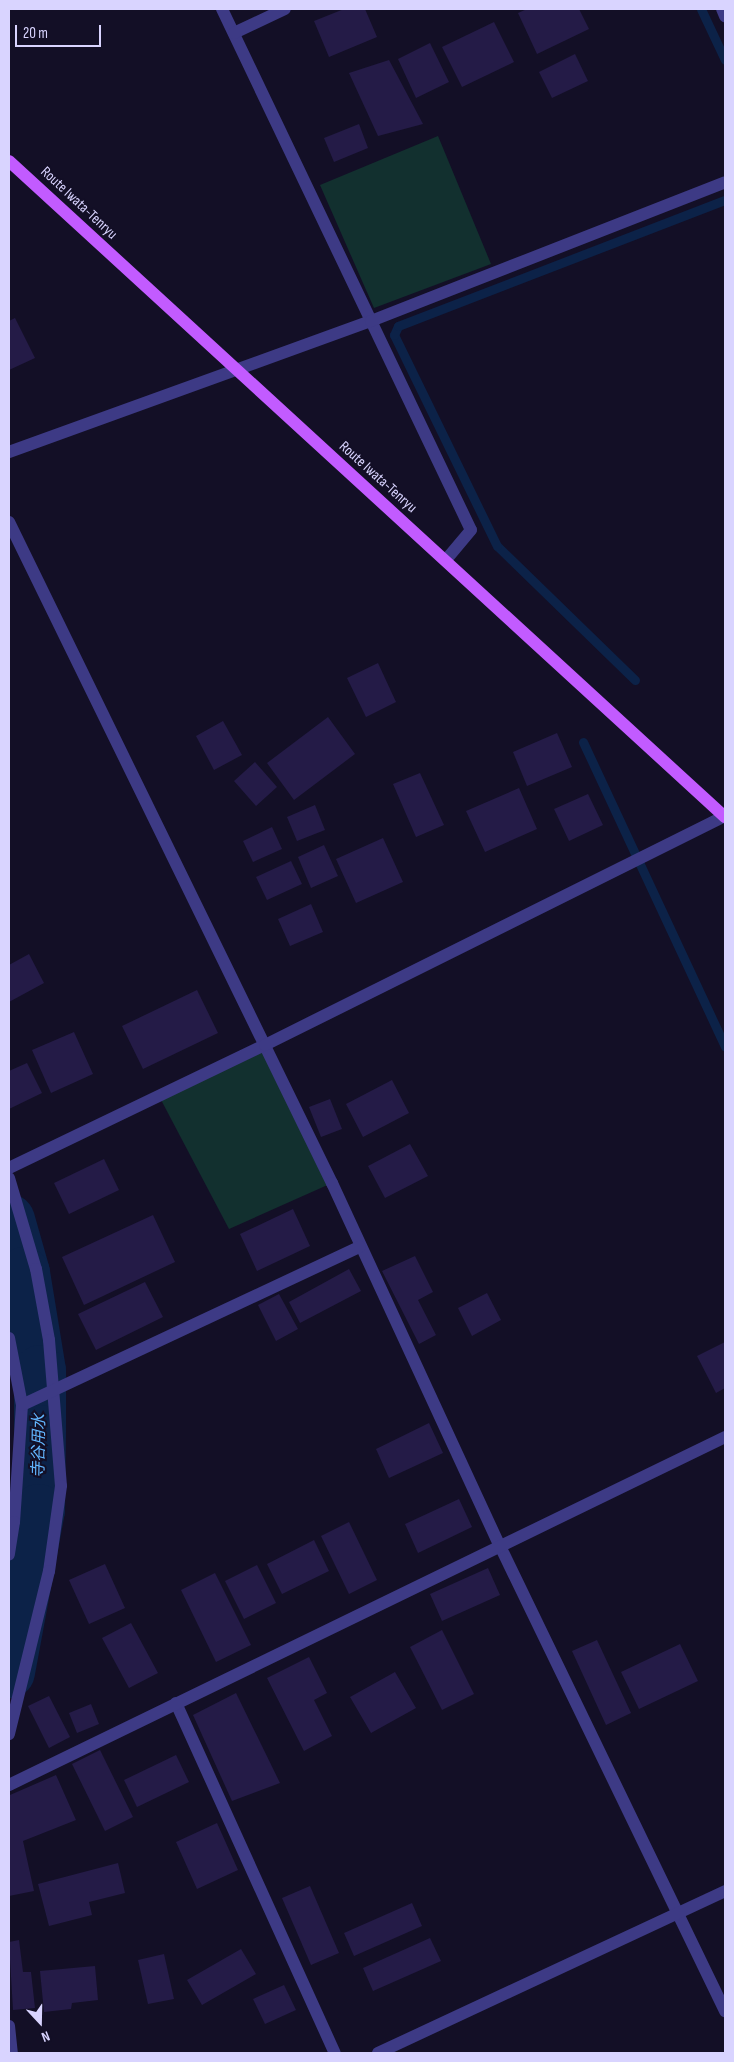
<!DOCTYPE html>
<html>
<head>
<meta charset="utf-8">
<style>
  body { margin:0 }
  #map { position:relative; width:734px; height:2062px; overflow:hidden; background:#130f26; font-family:"Sofia Sans Condensed","Noto Sans JP",sans-serif }
  div>[style] { position:absolute }
  [style*='--x'] { left:calc(var(--x)*1px); top:calc(var(--y)*1px); width:calc(var(--w)*1px); rotate:calc(var(--a)*1deg) }
  .green>* { inset:0; background:#12302f }
  .stream>* { height:9px; margin:-4.5px; padding:0 4.5px; transform-origin:4.5px; border-radius:4.5px; background:#0c2248 }
  .river>* { height:52px; margin:-26px; padding:0 26px; transform-origin:26px; border-radius:26px; background:#0c2248 }
  .building>* { inset:0; background:#241b47 }
  .minor>* { height:12px; margin:-6px; padding:0 6px; transform-origin:6px; border-radius:6px; background:#3d3a85 }
  .major>* { height:12px; margin:-6px; padding:0 6px; transform-origin:6px; border-radius:6px; background:#c25bff }
  span { translate:-50% -50%; white-space:nowrap; text-align:center; line-height:1.15; -webkit-text-stroke:4px #130f26; paint-order:stroke }
  .street-label { font-size:15px; color:#d9d4ff }
  .water-label { font-size:16px; color:#62b6ff; font-style:italic }
  .frame { position:absolute; inset:0; border:10px solid #d9d4ff; pointer-events:none }
  .north { position:absolute; left:15px; top:1997px; width:50px; height:50px; -webkit-text-stroke:4px #130f26; paint-order:stroke; rotate:159deg; font-size:14px; font-weight:700; line-height:20px; text-align:center; color:#d9d4ff }
  .north::after { content:''; display:block; margin:auto; width:18px; height:22px; background:#d9d4ff; clip-path:polygon(50% 0,100% 100%,50% 72%,0 100%) }
  .scale { position:absolute; left:15px; top:25px; width:86px; height:22px; box-sizing:border-box; border:2px solid #d9d4ff; border-top:0; padding-left:6px; font-size:15px; line-height:18px; white-space:nowrap; color:#d9d4ff; -webkit-text-stroke:4px #130f26; paint-order:stroke }
</style>
</head>
<body>
<div id="map">
  <div class="green">
    <i style="clip-path:polygon(438px 136px,491px 264px,374px 308px,320px 185px)"></i>
    <i style="clip-path:polygon(265px 1045px,332px 1183px,229px 1229px,159px 1096px)"></i>
  </div>
  <div class="stream">
    <i style="--x:701;--y:9;--w:56;--a:64.8"></i>
    <i style="--x:635;--y:680;--w:192;--a:-135.8"></i>
    <i style="--x:497;--y:546;--w:235;--a:-116"></i>
    <i style="--x:394;--y:335;--w:10;--a:-66"></i>
    <i style="--x:398;--y:326;--w:350;--a:-21.1"></i>
    <i style="--x:583;--y:742;--w:336;--a:65"></i>
  </div>
  <div class="river">
    <i style="--x:9;--y:1220;--w:55;--a:74.2"></i>
    <i style="--x:24;--y:1273;--w:99;--a:80.7"></i>
    <i style="--x:40;--y:1371;--w:60;--a:90"></i>
    <i style="--x:40;--y:1431;--w:79;--a:90.7"></i>
    <i style="--x:39;--y:1510;--w:165;--a:100.5"></i>
  </div>
  <div class="building">
    <i style="clip-path:polygon(344px 9px,365px 9px,377px 37px,329px 57px,314px 21px)"></i>
    <i style="clip-path:polygon(527px 9px,579px 9px,589px 29px,537px 54px,518px 13px)"></i>
    <i style="clip-path:polygon(494px 22px,514px 62px,462px 87px,442px 47px)"></i>
    <i style="clip-path:polygon(430px 43px,449px 82px,416px 98px,398px 59px)"></i>
    <i style="clip-path:polygon(575px 54px,588px 81px,552px 98px,539px 72px)"></i>
    <i style="clip-path:polygon(389px 60px,423px 124px,378px 136px,349px 73px)"></i>
    <i style="clip-path:polygon(359px 124px,368px 148px,334px 162px,324px 138px)"></i>
    <i style="clip-path:polygon(15px 318px,35px 358px,9px 370px,9px 321px)"></i>
    <i style="clip-path:polygon(378px 663px,396px 702px,366px 717px,347px 678px)"></i>
    <i style="clip-path:polygon(328px 717px,355px 754px,294px 800px,267px 763px)"></i>
    <i style="clip-path:polygon(223px 721px,242px 755px,214px 770px,196px 736px)"></i>
    <i style="clip-path:polygon(557px 733px,572px 767px,527px 786px,513px 752px)"></i>
    <i style="clip-path:polygon(255px 762px,277px 787px,256px 806px,234px 781px)"></i>
    <i style="clip-path:polygon(420px 773px,444px 825px,416px 837px,393px 784px)"></i>
    <i style="clip-path:polygon(519px 788px,537px 829px,485px 852px,466px 811px)"></i>
    <i style="clip-path:polygon(588px 794px,603px 825px,569px 841px,554px 809px)"></i>
    <i style="clip-path:polygon(315px 805px,325px 830px,297px 841px,287px 817px)"></i>
    <i style="clip-path:polygon(272px 827px,282px 849px,253px 862px,243px 841px)"></i>
    <i style="clip-path:polygon(383px 838px,403px 882px,356px 903px,336px 859px)"></i>
    <i style="clip-path:polygon(324px 845px,338px 876px,311px 888px,298px 857px)"></i>
    <i style="clip-path:polygon(291px 861px,302px 884px,267px 900px,256px 877px)"></i>
    <i style="clip-path:polygon(311px 904px,323px 932px,290px 946px,278px 919px)"></i>
    <i style="clip-path:polygon(29px 954px,44px 983px,9px 1002px,9px 965px)"></i>
    <i style="clip-path:polygon(197px 990px,218px 1033px,143px 1069px,122px 1026px)"></i>
    <i style="clip-path:polygon(74px 1032px,93px 1074px,51px 1093px,32px 1050px)"></i>
    <i style="clip-path:polygon(27px 1063px,42px 1093px,9px 1109px,9px 1071px)"></i>
    <i style="clip-path:polygon(392px 1080px,409px 1113px,363px 1137px,346px 1104px)"></i>
    <i style="clip-path:polygon(330px 1099px,342px 1129px,321px 1137px,309px 1107px)"></i>
    <i style="clip-path:polygon(410px 1144px,428px 1176px,385px 1198px,368px 1166px)"></i>
    <i style="clip-path:polygon(104px 1159px,119px 1190px,69px 1214px,54px 1183px)"></i>
    <i style="clip-path:polygon(293px 1209px,310px 1246px,257px 1271px,240px 1234px)"></i>
    <i style="clip-path:polygon(153px 1215px,175px 1262px,84px 1305px,62px 1257px)"></i>
    <i style="clip-path:polygon(415px 1256px,433px 1292px,418px 1300px,436px 1335px,419px 1344px,382px 1271px)"></i>
    <i style="clip-path:polygon(349px 1269px,361px 1291px,300px 1323px,289px 1302px)"></i>
    <i style="clip-path:polygon(145px 1282px,163px 1317px,96px 1350px,78px 1314px)"></i>
    <i style="clip-path:polygon(487px 1293px,501px 1320px,472px 1336px,458px 1308px)"></i>
    <i style="clip-path:polygon(279px 1294px,298px 1329px,276px 1341px,258px 1305px)"></i>
    <i style="clip-path:polygon(725px 1342px,725px 1388px,716px 1393px,697px 1356px)"></i>
    <i style="clip-path:polygon(429px 1423px,443px 1453px,389px 1478px,376px 1449px)"></i>
    <i style="clip-path:polygon(459px 1499px,472px 1527px,418px 1553px,405px 1524px)"></i>
    <i style="clip-path:polygon(349px 1522px,377px 1580px,349px 1594px,321px 1536px)"></i>
    <i style="clip-path:polygon(314px 1540px,329px 1571px,282px 1594px,267px 1564px)"></i>
    <i style="clip-path:polygon(105px 1564px,125px 1608px,89px 1624px,69px 1580px)"></i>
    <i style="clip-path:polygon(257px 1565px,276px 1603px,244px 1619px,225px 1581px)"></i>
    <i style="clip-path:polygon(488px 1568px,500px 1595px,442px 1621px,430px 1594px)"></i>
    <i style="clip-path:polygon(215px 1573px,251px 1645px,216px 1662px,181px 1590px)"></i>
    <i style="clip-path:polygon(131px 1623px,158px 1673px,129px 1688px,102px 1638px)"></i>
    <i style="clip-path:polygon(442px 1630px,474px 1694px,442px 1710px,410px 1647px)"></i>
    <i style="clip-path:polygon(597px 1640px,631px 1713px,606px 1725px,572px 1651px)"></i>
    <i style="clip-path:polygon(680px 1644px,698px 1681px,639px 1709px,621px 1672px)"></i>
    <i style="clip-path:polygon(309px 1657px,327px 1693px,314px 1700px,332px 1736px,304px 1751px,267px 1678px)"></i>
    <i style="clip-path:polygon(395px 1672px,416px 1708px,371px 1733px,350px 1697px)"></i>
    <i style="clip-path:polygon(236px 1693px,280px 1783px,232px 1801px,193px 1715px)"></i>
    <i style="clip-path:polygon(49px 1696px,70px 1737px,49px 1748px,28px 1706px)"></i>
    <i style="clip-path:polygon(91px 1704px,99px 1724px,77px 1733px,69px 1713px)"></i>
    <i style="clip-path:polygon(100px 1750px,133px 1817px,105px 1831px,72px 1764px)"></i>
    <i style="clip-path:polygon(176px 1755px,189px 1782px,137px 1807px,124px 1780px)"></i>
    <i style="clip-path:polygon(56px 1775px,76px 1820px,23px 1841px,34px 1891px,9px 1896px,10px 1795px)"></i>
    <i style="clip-path:polygon(217px 1823px,238px 1870px,197px 1889px,176px 1842px)"></i>
    <i style="clip-path:polygon(118px 1863px,125px 1893px,89px 1902px,92px 1915px,49px 1926px,38px 1884px)"></i>
    <i style="clip-path:polygon(310px 1886px,339px 1953px,311px 1965px,282px 1898px)"></i>
    <i style="clip-path:polygon(412px 1903px,422px 1926px,354px 1956px,344px 1933px)"></i>
    <i style="clip-path:polygon(430px 1938px,441px 1961px,373px 1991px,363px 1968px)"></i>
    <i style="clip-path:polygon(19px 1940px,23px 1972px,31px 1972px,35px 2008px,13px 2010px,9px 1942px)"></i>
    <i style="clip-path:polygon(241px 1949px,256px 1974px,202px 2005px,187px 1980px)"></i>
    <i style="clip-path:polygon(164px 1954px,174px 1999px,148px 2004px,138px 1960px)"></i>
    <i style="clip-path:polygon(95px 1966px,98px 2000px,72px 2003px,71px 2009px,44px 2012px,40px 1971px)"></i>
    <i style="clip-path:polygon(284px 1985px,296px 2010px,265px 2024px,253px 1999px)"></i>
  </div>
  <div class="minor">
    <i style="--x:222;--y:9;--w:577;--a:64.46"></i>
    <i style="--x:471;--y:530;--w:39;--a:130"></i>
    <i style="--x:722;--y:9;--w:8;--a:67"></i>
    <i style="--x:234;--y:33;--w:56;--a:-25.2"></i>
    <i style="--x:9;--y:452;--w:385;--a:-19.9"></i>
    <i style="--x:371;--y:321;--w:380;--a:-21.4"></i>
    <i style="--x:9;--y:522;--w:736;--a:63.96"></i>
    <i style="--x:332;--y:1183;--w:400;--a:65.2"></i>
    <i style="--x:500;--y:1546;--w:517;--a:64.18"></i>
    <i style="--x:9;--y:1168;--w:284;--a:-25.7"></i>
    <i style="--x:265;--y:1045;--w:514;--a:-26.47"></i>
    <i style="--x:9;--y:1178;--w:95;--a:73.5"></i>
    <i style="--x:36;--y:1269;--w:72;--a:79.6"></i>
    <i style="--x:49;--y:1340;--w:146;--a:85.3"></i>
    <i style="--x:61;--y:1486;--w:86;--a:98"></i>
    <i style="--x:49;--y:1571;--w:168;--a:103.8"></i>
    <i style="--x:9;--y:1338;--w:68;--a:79"></i>
    <i style="--x:22;--y:1405;--w:117;--a:93.9"></i>
    <i style="--x:14;--y:1522;--w:33;--a:99"></i>
    <i style="--x:22;--y:1405;--w:373;--a:-25.1"></i>
    <i style="--x:176;--y:1703;--w:384;--a:65.6"></i>
    <i style="--x:9;--y:1785;--w:796;--a:-25.92"></i>
    <i style="--x:9;--y:2026;--w:27;--a:84"></i>
    <i style="--x:378;--y:2053;--w:383;--a:-25"></i>
  </div>
  <div class="major">
    <i style="--x:9;--y:161;--w:971;--a:42.5"></i>
  </div>
  <div class="street-label">
    <span style="left:79px;top:203px;rotate:43deg">Route Iwata-Tenryu</span>
    <span style="left:378px;top:477px;rotate:42deg">Route Iwata-Tenryu</span>
  </div>
  <div class="water-label">
    <span style="left:40px;top:1446px;rotate:-89deg">寺谷用水</span>
  </div>
  <div class="frame"></div>
  <div class="north">N</div>
  <div class="scale">20 m</div>
</div>
</body>
</html>
